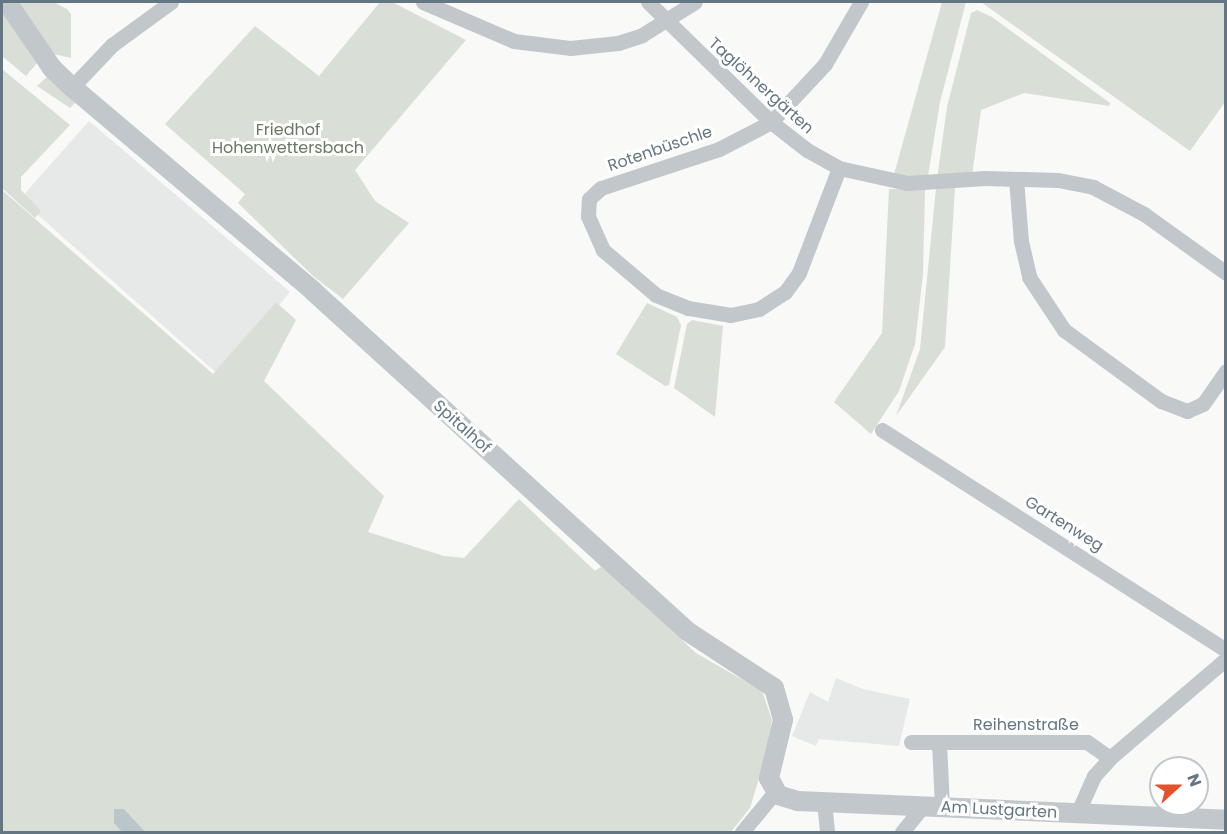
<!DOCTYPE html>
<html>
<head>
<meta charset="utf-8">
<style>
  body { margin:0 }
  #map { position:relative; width:1227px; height:834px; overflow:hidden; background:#f9f9f7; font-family:Poppins,sans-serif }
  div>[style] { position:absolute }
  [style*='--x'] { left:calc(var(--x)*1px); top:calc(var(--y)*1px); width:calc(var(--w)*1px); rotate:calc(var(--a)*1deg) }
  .built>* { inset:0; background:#e7e8e8 }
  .green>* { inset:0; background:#d9ded6 }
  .water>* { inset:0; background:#bac6ca }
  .minor>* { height:15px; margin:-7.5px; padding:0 7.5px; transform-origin:7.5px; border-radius:7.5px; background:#c2c7cb }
  .tertiary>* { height:20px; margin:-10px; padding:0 10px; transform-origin:10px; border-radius:10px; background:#c2c7cb }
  span { translate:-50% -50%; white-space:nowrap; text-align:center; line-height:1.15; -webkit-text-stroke:6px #fff; paint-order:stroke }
  .street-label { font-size:16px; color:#647682 }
  .park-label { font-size:16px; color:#687a63 }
  .frame { position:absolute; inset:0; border:3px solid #647682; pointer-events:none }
  .north { position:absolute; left:1149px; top:756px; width:60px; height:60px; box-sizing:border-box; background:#fff; border:2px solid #c1c8cd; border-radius:50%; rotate:69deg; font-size:16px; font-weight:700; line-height:24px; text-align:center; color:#647682 }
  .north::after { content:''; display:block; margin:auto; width:21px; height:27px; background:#e4512c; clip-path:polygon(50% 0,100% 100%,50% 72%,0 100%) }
</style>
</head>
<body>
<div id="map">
  <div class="built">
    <i style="clip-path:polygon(89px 121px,290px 292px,220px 376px,20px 199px)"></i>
    <i style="clip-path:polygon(836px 678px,863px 689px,910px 699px,899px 746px,819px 739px,816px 746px,792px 736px,810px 692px,828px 702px)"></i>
  </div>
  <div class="green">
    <i style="clip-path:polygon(18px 2px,53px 2px,67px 9px,71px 14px,71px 58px,54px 54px)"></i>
    <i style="clip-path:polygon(380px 2px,392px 2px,466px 40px,355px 170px,375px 201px,409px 223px,343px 299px,313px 276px,238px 203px,245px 194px,165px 124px,255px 26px,319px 76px)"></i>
    <i style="clip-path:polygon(942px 2px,966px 2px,940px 102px,928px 176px,893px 178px)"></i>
    <i style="clip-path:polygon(981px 2px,1225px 2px,1225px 102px,1190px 151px)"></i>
    <i style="clip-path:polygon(2px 10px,37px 63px,26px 76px,2px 56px)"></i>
    <i style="clip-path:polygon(977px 10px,992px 17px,1110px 103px,1109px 106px,1024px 93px,981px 110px,972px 176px,937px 179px,947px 107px,971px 13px)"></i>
    <i style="clip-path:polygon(2px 69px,70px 125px,21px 177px,21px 190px,41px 211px,35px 218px,2px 188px)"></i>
    <i style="clip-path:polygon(50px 74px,77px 101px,70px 108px,37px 86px)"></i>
    <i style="clip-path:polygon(936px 188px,955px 188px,945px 347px,896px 416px,920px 349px)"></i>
    <i style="clip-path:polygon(889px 189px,925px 189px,923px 274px,915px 344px,899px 391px,871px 434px,834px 402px,882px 333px)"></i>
    <i style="clip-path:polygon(2px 190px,213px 374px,276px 302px,296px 320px,264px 381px,384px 496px,368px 532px,444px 556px,464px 558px,519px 499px,595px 571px,602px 566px,696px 653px,762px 691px,772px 720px,765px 759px,750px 808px,731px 832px,2px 832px)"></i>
    <i style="clip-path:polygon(647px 303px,677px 317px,681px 325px,669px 385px,665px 386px,616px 354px)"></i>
    <i style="clip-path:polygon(692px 320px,723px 326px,715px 417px,674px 388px,687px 324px)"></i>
  </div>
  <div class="water">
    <i style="clip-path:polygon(114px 809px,124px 809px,145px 832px,122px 832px,114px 823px)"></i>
  </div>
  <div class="minor">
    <i style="--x:423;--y:2;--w:99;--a:23.2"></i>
    <i style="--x:514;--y:41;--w:56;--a:7.1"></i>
    <i style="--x:570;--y:48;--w:48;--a:-5.9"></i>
    <i style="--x:618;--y:43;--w:25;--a:-18"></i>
    <i style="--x:642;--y:35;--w:62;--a:-31.9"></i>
    <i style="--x:648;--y:2;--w:172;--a:44.3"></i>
    <i style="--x:771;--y:122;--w:46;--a:37.9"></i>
    <i style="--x:807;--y:150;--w:37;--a:29"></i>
    <i style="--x:839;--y:168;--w:70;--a:12.4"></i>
    <i style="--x:907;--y:183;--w:78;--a:-3.7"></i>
    <i style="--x:985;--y:178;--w:73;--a:1.6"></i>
    <i style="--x:1058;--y:180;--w:36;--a:11"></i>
    <i style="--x:1093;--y:187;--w:58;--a:27.9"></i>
    <i style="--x:1144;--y:214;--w:101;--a:35.7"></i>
    <i style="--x:72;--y:87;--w:58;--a:-46.4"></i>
    <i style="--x:112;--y:45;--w:73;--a:-36.1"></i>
    <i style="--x:839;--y:168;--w:112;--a:110.9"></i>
    <i style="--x:799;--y:273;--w:24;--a:126"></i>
    <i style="--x:785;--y:292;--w:31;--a:147"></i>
    <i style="--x:759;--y:309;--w:29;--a:168"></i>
    <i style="--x:731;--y:315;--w:44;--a:-170.8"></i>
    <i style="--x:688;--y:308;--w:35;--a:-158"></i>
    <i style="--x:656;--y:295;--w:70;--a:-139.7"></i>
    <i style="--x:603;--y:250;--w:37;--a:-114"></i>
    <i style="--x:588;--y:216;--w:17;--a:-87"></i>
    <i style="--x:589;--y:199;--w:16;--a:-43"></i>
    <i style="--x:601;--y:188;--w:124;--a:-18.3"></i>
    <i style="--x:719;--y:149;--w:59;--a:-27.4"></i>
    <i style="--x:771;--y:122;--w:79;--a:-47"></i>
    <i style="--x:825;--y:64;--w:72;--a:-59.9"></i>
    <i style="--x:1016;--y:179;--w:62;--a:85.4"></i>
    <i style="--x:1021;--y:241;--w:37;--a:77"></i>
    <i style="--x:1029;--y:277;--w:64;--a:56.6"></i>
    <i style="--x:1064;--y:330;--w:120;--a:36.2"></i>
    <i style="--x:1161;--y:401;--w:28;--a:21"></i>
    <i style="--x:1187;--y:411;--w:17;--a:-24"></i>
    <i style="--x:1203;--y:404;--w:40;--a:-55.1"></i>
    <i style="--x:882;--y:430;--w:408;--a:32.6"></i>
    <i style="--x:911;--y:742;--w:176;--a:0"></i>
    <i style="--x:1087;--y:742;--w:28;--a:35"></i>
    <i style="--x:939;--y:743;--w:64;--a:87.3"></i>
    <i style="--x:824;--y:802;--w:30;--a:84"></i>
    <i style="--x:1077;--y:814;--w:42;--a:-65.9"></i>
    <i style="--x:1094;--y:776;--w:24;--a:-48"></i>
    <i style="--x:1110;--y:758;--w:153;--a:-40.5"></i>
    <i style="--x:742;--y:832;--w:52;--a:-50.5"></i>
    <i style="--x:902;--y:832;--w:32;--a:-51"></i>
  </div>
  <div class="tertiary">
    <i style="--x:7;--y:2;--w:80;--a:55.7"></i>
    <i style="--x:52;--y:68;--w:28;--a:44"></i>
    <i style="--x:72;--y:87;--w:316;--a:40.2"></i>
    <i style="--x:313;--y:291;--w:505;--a:42.27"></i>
    <i style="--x:687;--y:631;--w:104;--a:33.2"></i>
    <i style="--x:774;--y:688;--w:33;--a:74"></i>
    <i style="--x:783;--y:720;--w:60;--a:103.6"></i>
    <i style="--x:769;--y:778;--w:19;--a:62"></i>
    <i style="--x:778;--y:795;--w:21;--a:17"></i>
    <i style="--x:798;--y:801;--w:428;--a:2.5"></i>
  </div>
  <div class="street-label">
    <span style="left:761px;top:86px;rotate:42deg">Taglöhnergärten</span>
    <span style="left:660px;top:149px;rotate:-19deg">Rotenbüschle</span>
    <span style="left:462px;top:427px;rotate:42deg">Spitalhof</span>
    <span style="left:1064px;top:524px;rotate:32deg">Gartenweg</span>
    <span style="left:1026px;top:725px">Reihenstraße</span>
    <span style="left:999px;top:810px;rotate:3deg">Am Lustgarten</span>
  </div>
  <div class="park-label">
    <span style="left:288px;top:139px">Friedhof<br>Hohenwettersbach</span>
  </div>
  <div class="frame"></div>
  <div class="north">N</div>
</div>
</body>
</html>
